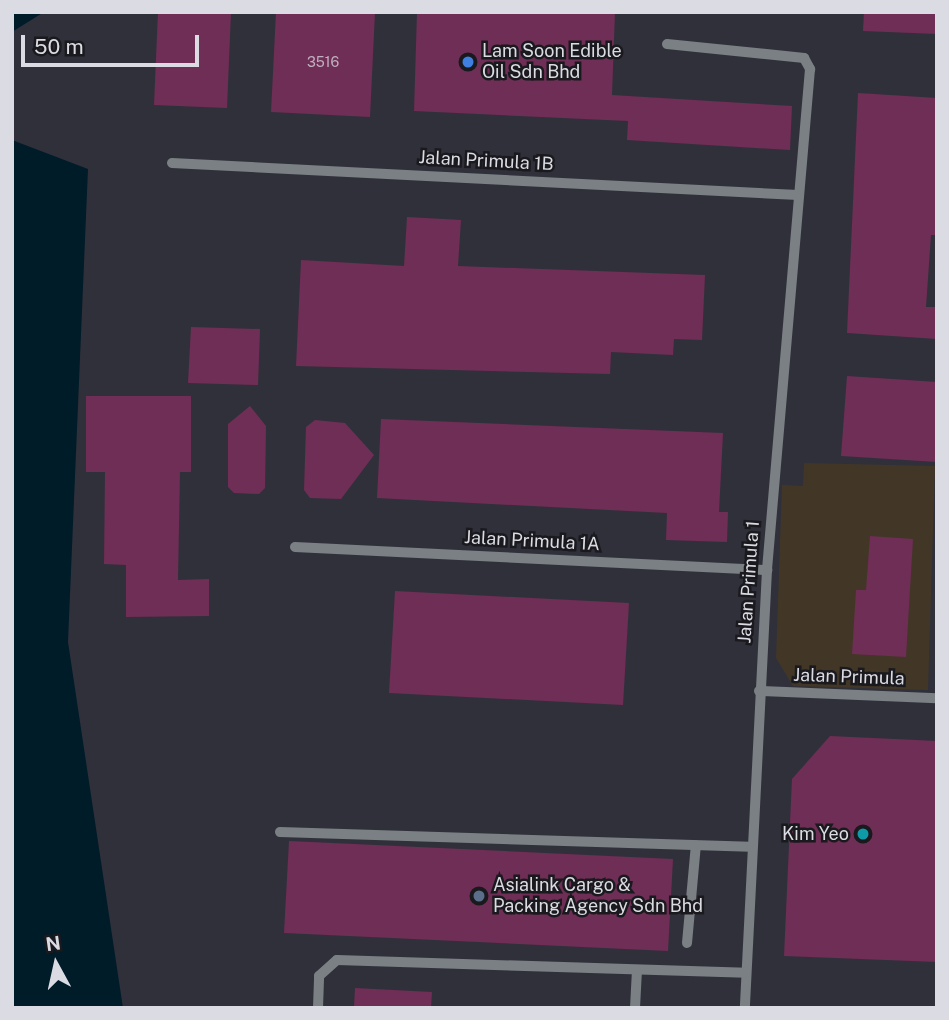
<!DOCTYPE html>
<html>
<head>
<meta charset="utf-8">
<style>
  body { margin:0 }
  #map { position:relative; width:949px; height:1020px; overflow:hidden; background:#30303b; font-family:"Public Sans",sans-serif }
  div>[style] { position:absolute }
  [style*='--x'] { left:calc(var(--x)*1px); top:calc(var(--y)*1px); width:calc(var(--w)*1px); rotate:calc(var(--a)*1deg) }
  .industrial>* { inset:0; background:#423727 }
  .water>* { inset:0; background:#001c28 }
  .building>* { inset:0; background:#6f2e55 }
  .lane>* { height:10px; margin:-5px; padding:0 5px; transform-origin:5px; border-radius:5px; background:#7a8084 }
  .dots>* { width:19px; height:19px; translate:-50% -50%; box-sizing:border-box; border:4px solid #19191e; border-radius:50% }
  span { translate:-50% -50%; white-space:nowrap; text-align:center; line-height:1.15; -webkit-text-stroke:5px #19191e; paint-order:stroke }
  .number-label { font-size:14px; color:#c0b0c0 }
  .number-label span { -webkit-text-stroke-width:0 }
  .poi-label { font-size:18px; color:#dbdbe3 }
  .left { translate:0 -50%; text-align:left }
  .right { translate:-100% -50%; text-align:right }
  .street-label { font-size:18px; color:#dbdbe3 }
  .frame { position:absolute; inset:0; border:14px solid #dbdbe3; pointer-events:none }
  .north { position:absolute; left:21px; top:929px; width:70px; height:70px; -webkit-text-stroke:5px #19191e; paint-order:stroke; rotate:352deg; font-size:19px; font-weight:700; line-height:28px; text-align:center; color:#dbdbe3 }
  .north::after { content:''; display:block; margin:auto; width:24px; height:32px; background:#dbdbe3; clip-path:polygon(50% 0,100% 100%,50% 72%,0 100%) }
  .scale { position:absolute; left:21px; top:35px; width:178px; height:32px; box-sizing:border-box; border:4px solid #dbdbe3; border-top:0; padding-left:9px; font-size:21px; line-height:24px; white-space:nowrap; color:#dbdbe3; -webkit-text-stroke:5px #19191e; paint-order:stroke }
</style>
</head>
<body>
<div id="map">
  <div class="industrial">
    <i style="clip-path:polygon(804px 463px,935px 466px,928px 690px,793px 686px,776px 658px,782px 485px,803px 486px)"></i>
  </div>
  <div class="water">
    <i style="clip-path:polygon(12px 12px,44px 12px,12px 32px)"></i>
    <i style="clip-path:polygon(12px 140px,88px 169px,68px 642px,123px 1008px,12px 1008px)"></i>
  </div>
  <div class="building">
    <i style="clip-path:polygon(158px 12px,231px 12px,227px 108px,154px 105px)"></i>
    <i style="clip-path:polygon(276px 12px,375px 12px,370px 117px,271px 112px)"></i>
    <i style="clip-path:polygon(417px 12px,615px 12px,612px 95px,792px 106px,790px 150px,627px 140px,628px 121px,414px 111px)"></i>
    <i style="clip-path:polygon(864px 12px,937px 12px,937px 34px,863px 31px)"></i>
    <i style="clip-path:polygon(858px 93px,937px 98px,937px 235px,931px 235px,926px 307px,937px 307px,937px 339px,847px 333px)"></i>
    <i style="clip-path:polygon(407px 217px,461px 220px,458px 266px,705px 275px,702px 340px,674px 339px,673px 355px,611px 352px,610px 374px,296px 366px,301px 260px,404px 266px)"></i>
    <i style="clip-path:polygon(191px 327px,260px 329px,258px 385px,188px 383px)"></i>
    <i style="clip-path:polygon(847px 376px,937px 382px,937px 462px,841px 456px)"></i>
    <i style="clip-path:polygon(86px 396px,191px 396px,191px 472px,180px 472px,178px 580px,209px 579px,209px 616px,126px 617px,126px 565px,104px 564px,105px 472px,86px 472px)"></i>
    <i style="clip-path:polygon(250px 406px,266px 426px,265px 488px,259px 494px,234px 493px,228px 487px,228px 424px)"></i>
    <i style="clip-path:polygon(381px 419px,723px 433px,719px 512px,728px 512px,727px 542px,666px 540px,667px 513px,377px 498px)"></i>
    <i style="clip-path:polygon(315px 420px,345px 423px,374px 455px,341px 499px,310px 498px,304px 490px,306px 427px)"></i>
    <i style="clip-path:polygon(870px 536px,913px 539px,906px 657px,852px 654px,856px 590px,866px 590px)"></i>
    <i style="clip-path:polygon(395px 591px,629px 603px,623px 705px,389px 693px)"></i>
    <i style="clip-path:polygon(830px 736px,937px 741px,937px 962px,784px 956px,792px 779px)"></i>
    <i style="clip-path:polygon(289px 841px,673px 859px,668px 951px,284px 933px)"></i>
    <i style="clip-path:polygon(355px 988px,432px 992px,431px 1008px,354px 1008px)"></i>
  </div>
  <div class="lane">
    <i style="--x:667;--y:44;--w:138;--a:5.8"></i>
    <i style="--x:804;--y:58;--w:13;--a:61"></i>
    <i style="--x:810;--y:69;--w:503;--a:94.91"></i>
    <i style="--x:767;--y:570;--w:439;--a:92.9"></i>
    <i style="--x:172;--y:163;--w:627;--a:2.93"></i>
    <i style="--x:295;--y:547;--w:473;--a:2.8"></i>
    <i style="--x:759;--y:691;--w:178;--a:2.3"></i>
    <i style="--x:280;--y:832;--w:470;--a:1.8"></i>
    <i style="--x:687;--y:943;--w:98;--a:-84.8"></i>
    <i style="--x:318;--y:1008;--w:32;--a:-88"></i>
    <i style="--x:319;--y:976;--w:24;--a:-42"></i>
    <i style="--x:337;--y:960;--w:409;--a:1.8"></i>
    <i style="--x:635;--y:1008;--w:36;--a:-87"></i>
  </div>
  <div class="dots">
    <i style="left:468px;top:62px;background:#3f7fe0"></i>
    <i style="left:863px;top:834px;background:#0f9aa8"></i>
    <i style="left:479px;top:896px;background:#5c6f8a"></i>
  </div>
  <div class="number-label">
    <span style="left:323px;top:62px">3516</span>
  </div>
  <div class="poi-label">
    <span class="left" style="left:482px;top:62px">Lam Soon Edible<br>Oil Sdn Bhd</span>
    <span class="right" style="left:849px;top:834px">Kim Yeo</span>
    <span class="left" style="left:493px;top:896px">Asialink Cargo &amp;<br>Packing Agency Sdn Bhd</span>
  </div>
  <div class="street-label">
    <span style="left:486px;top:161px;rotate:3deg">Jalan Primula 1B</span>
    <span style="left:532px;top:541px;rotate:3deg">Jalan Primula 1A</span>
    <span style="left:749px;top:582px;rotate:-86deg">Jalan Primula 1</span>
    <span style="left:849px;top:677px;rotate:2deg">Jalan Primula</span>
  </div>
  <div class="frame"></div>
  <div class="north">N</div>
  <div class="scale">50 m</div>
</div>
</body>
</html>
